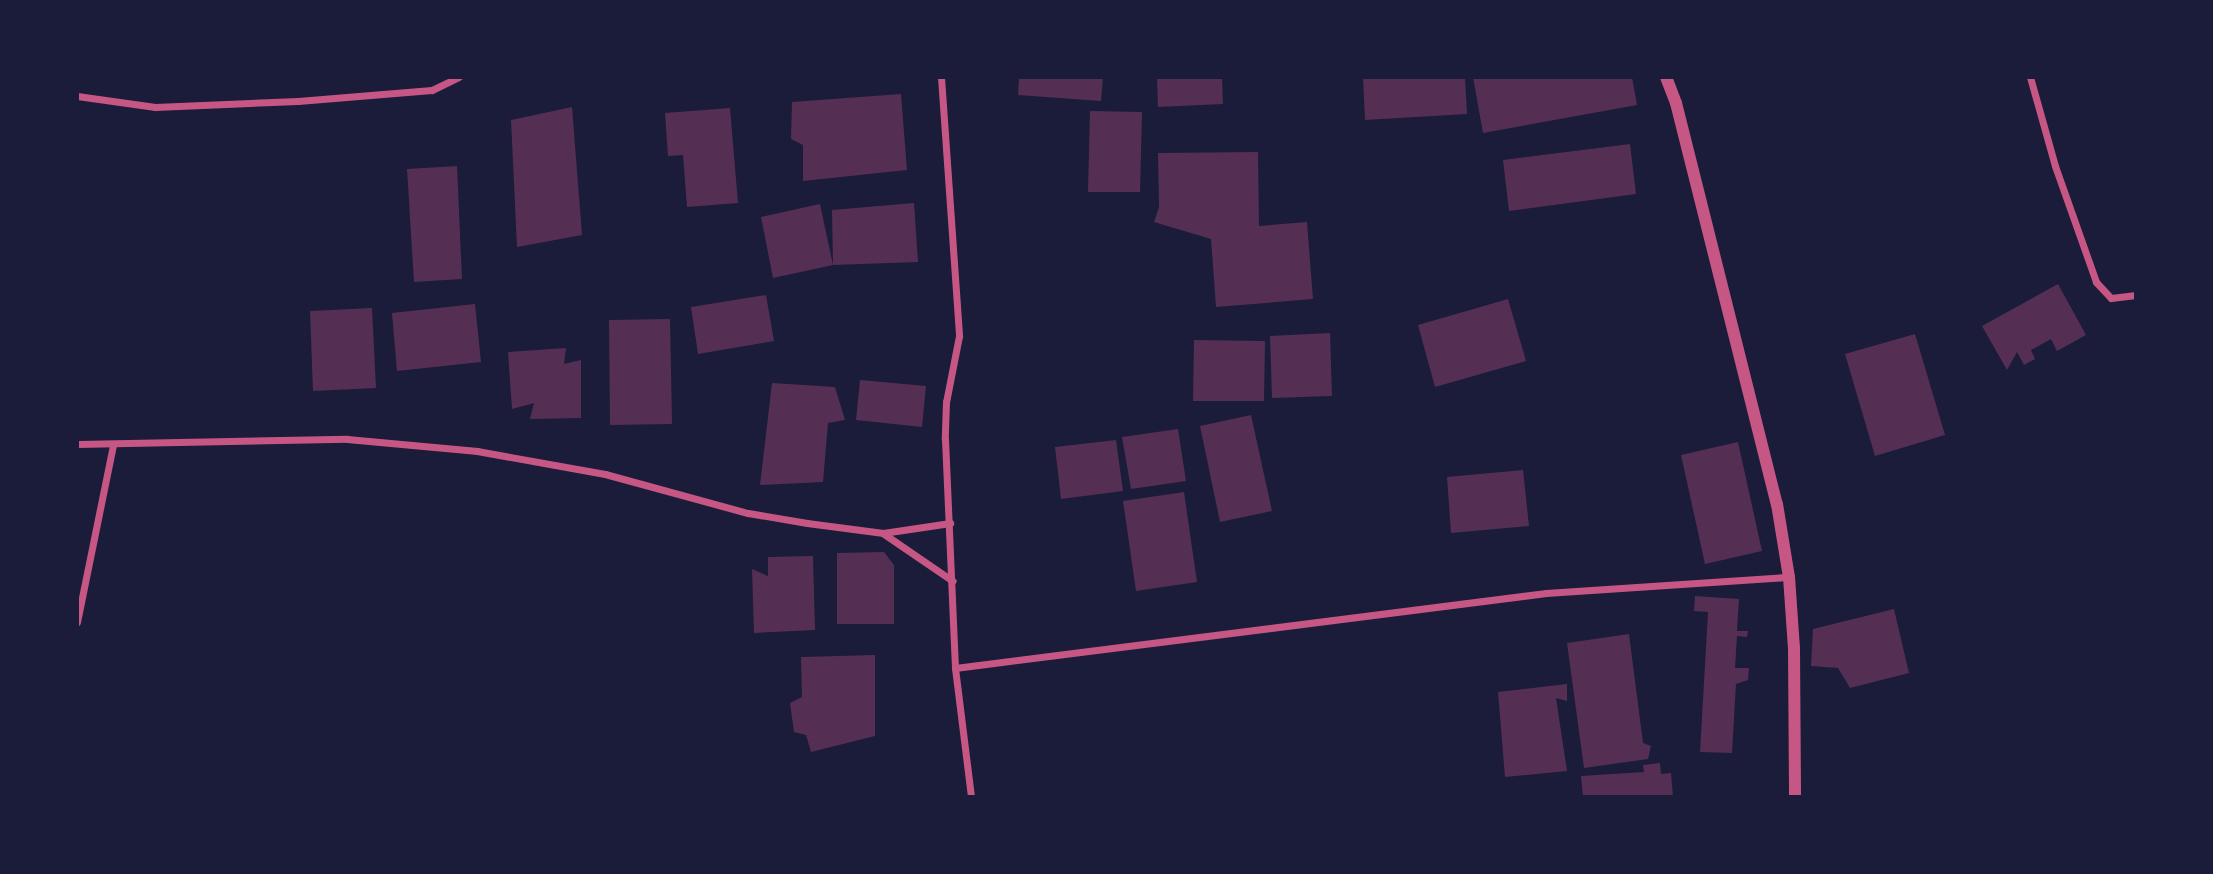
<!DOCTYPE html>
<html>
<head>
<meta charset="utf-8">
<style>
  body { margin:0 }
  #map { position:relative; width:2213px; height:874px; overflow:hidden; background:#1b1b3a; font-family:Figtree,sans-serif }
  div>[style] { position:absolute }
  [style*='--x'] { left:calc(var(--x)*1px); top:calc(var(--y)*1px); width:calc(var(--w)*1px); rotate:calc(var(--a)*1deg) }
  .building>* { inset:0; background:#542f53 }
  .minor>* { height:7px; margin:-3.5px; padding:0 3.5px; transform-origin:3.5px; border-radius:3.5px; background:#c65784 }
  .tertiary>* { height:12px; margin:-6px; padding:0 6px; transform-origin:6px; border-radius:6px; background:#c65784 }
  span { translate:-50% -50%; white-space:nowrap; text-align:center; line-height:1.15; -webkit-text-stroke:7px #1b1b3a; paint-order:stroke }
  .frame { position:absolute; inset:0; border:79px solid #1b1b3a; pointer-events:none }
</style>
</head>
<body>
<div id="map">
  <div class="building">
    <i style="clip-path:polygon(1019px 77px,1103px 77px,1101px 101px,1018px 95px)"></i>
    <i style="clip-path:polygon(1157px 77px,1222px 77px,1223px 104px,1158px 107px)"></i>
    <i style="clip-path:polygon(1363px 77px,1465px 77px,1467px 114px,1365px 120px)"></i>
    <i style="clip-path:polygon(1473px 77px,1632px 77px,1637px 105px,1483px 133px)"></i>
    <i style="clip-path:polygon(901px 94px,907px 170px,803px 181px,803px 145px,791px 139px,792px 102px)"></i>
    <i style="clip-path:polygon(572px 107px,582px 235px,517px 247px,511px 120px)"></i>
    <i style="clip-path:polygon(730px 108px,738px 203px,687px 207px,683px 155px,668px 156px,665px 113px)"></i>
    <i style="clip-path:polygon(1090px 111px,1142px 112px,1140px 192px,1088px 192px)"></i>
    <i style="clip-path:polygon(1630px 144px,1636px 194px,1509px 211px,1503px 160px)"></i>
    <i style="clip-path:polygon(1258px 152px,1259px 226px,1307px 222px,1313px 299px,1216px 307px,1211px 239px,1154px 222px,1159px 207px,1158px 153px)"></i>
    <i style="clip-path:polygon(457px 166px,462px 279px,414px 282px,407px 169px)"></i>
    <i style="clip-path:polygon(914px 203px,918px 262px,833px 265px,832px 210px)"></i>
    <i style="clip-path:polygon(820px 204px,833px 265px,773px 278px,761px 217px)"></i>
    <i style="clip-path:polygon(2058px 284px,2086px 335px,2057px 351px,2051px 339px,2031px 350px,2035px 359px,2024px 365px,2017px 352px,2007px 370px,1982px 326px)"></i>
    <i style="clip-path:polygon(766px 295px,774px 341px,698px 354px,691px 307px)"></i>
    <i style="clip-path:polygon(1508px 299px,1526px 361px,1435px 387px,1418px 325px)"></i>
    <i style="clip-path:polygon(475px 304px,481px 362px,397px 371px,392px 313px)"></i>
    <i style="clip-path:polygon(372px 308px,376px 388px,313px 391px,310px 311px)"></i>
    <i style="clip-path:polygon(670px 319px,672px 424px,610px 425px,609px 320px)"></i>
    <i style="clip-path:polygon(1330px 333px,1332px 396px,1272px 398px,1270px 336px)"></i>
    <i style="clip-path:polygon(1915px 334px,1945px 435px,1875px 456px,1845px 354px)"></i>
    <i style="clip-path:polygon(1194px 340px,1265px 341px,1264px 401px,1193px 401px)"></i>
    <i style="clip-path:polygon(566px 348px,564px 364px,581px 360px,581px 418px,530px 419px,534px 403px,512px 409px,508px 352px)"></i>
    <i style="clip-path:polygon(860px 380px,926px 386px,922px 427px,856px 420px)"></i>
    <i style="clip-path:polygon(772px 383px,835px 387px,845px 420px,828px 423px,823px 482px,760px 485px)"></i>
    <i style="clip-path:polygon(1251px 415px,1272px 511px,1220px 522px,1200px 426px)"></i>
    <i style="clip-path:polygon(1178px 429px,1186px 481px,1131px 489px,1122px 437px)"></i>
    <i style="clip-path:polygon(1116px 440px,1123px 491px,1061px 499px,1055px 447px)"></i>
    <i style="clip-path:polygon(1738px 442px,1762px 551px,1705px 564px,1681px 455px)"></i>
    <i style="clip-path:polygon(1523px 470px,1529px 526px,1451px 533px,1447px 477px)"></i>
    <i style="clip-path:polygon(1184px 492px,1197px 582px,1136px 591px,1123px 501px)"></i>
    <i style="clip-path:polygon(884px 552px,894px 565px,894px 624px,837px 624px,837px 553px)"></i>
    <i style="clip-path:polygon(813px 556px,815px 630px,754px 633px,752px 569px,768px 576px,768px 557px)"></i>
    <i style="clip-path:polygon(1695px 596px,1739px 599px,1737px 631px,1748px 631px,1747px 637px,1737px 636px,1735px 668px,1749px 668px,1748px 680px,1736px 684px,1732px 753px,1700px 752px,1708px 612px,1694px 611px)"></i>
    <i style="clip-path:polygon(1894px 609px,1909px 673px,1850px 688px,1838px 668px,1811px 666px,1813px 629px)"></i>
    <i style="clip-path:polygon(1629px 634px,1643px 743px,1651px 746px,1648px 759px,1584px 768px,1567px 643px)"></i>
    <i style="clip-path:polygon(875px 655px,875px 736px,811px 752px,806px 735px,794px 732px,790px 703px,802px 697px,801px 657px)"></i>
    <i style="clip-path:polygon(1567px 684px,1567px 701px,1556px 698px,1567px 771px,1505px 777px,1498px 692px)"></i>
    <i style="clip-path:polygon(1660px 763px,1661px 774px,1671px 773px,1673px 797px,1583px 797px,1581px 776px,1644px 772px,1643px 765px)"></i>
  </div>
  <div class="minor">
    <i style="--x:941;--y:77;--w:260;--a:86"></i>
    <i style="--x:959;--y:336;--w:67;--a:101.1"></i>
    <i style="--x:946;--y:402;--w:37;--a:92"></i>
    <i style="--x:945;--y:439;--w:229;--a:87.5"></i>
    <i style="--x:955;--y:668;--w:130;--a:82.9"></i>
    <i style="--x:2030;--y:77;--w:92;--a:74.3"></i>
    <i style="--x:2055;--y:166;--w:123;--a:70.5"></i>
    <i style="--x:2096;--y:282;--w:22;--a:47"></i>
    <i style="--x:2111;--y:298;--w:25;--a:-7"></i>
    <i style="--x:77;--y:96;--w:79;--a:8"></i>
    <i style="--x:155;--y:107;--w:143;--a:-2.4"></i>
    <i style="--x:298;--y:101;--w:134;--a:-4.7"></i>
    <i style="--x:432;--y:90;--w:30;--a:-26"></i>
    <i style="--x:77;--y:444;--w:270;--a:-1.1"></i>
    <i style="--x:347;--y:439;--w:131;--a:5.3"></i>
    <i style="--x:477;--y:451;--w:130;--a:10.2"></i>
    <i style="--x:605;--y:474;--w:148;--a:15.3"></i>
    <i style="--x:748;--y:513;--w:60;--a:9.6"></i>
    <i style="--x:807;--y:523;--w:77;--a:7.5"></i>
    <i style="--x:883;--y:533;--w:68;--a:-8.5"></i>
    <i style="--x:884;--y:534;--w:83;--a:34.3"></i>
    <i style="--x:77;--y:622;--w:181;--a:-78.5"></i>
    <i style="--x:955;--y:668;--w:596;--a:-7.23"></i>
    <i style="--x:1546;--y:593;--w:244;--a:-3.8"></i>
  </div>
  <div class="tertiary">
    <i style="--x:1666;--y:77;--w:28;--a:69"></i>
    <i style="--x:1676;--y:103;--w:414;--a:75.9"></i>
    <i style="--x:1777;--y:504;--w:74;--a:80.7"></i>
    <i style="--x:1789;--y:577;--w:71;--a:86"></i>
    <i style="--x:1794;--y:648;--w:149;--a:89.6"></i>
  </div>
  <div class="frame"></div>
</div>
</body>
</html>
